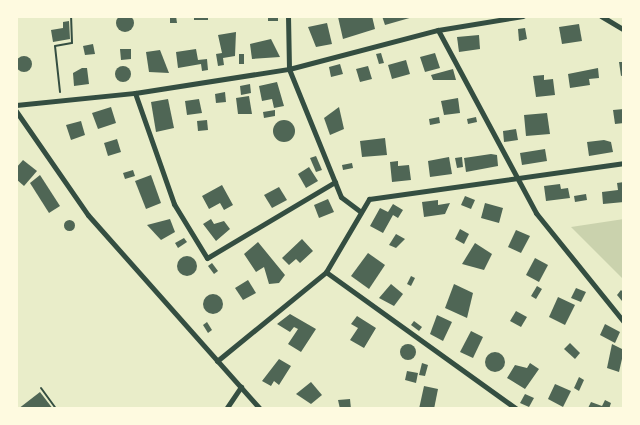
<!DOCTYPE html>
<html>
<head>
<meta charset="utf-8">
<style>
  body { margin:0 }
  #map { position:relative; width:640px; height:425px; overflow:hidden; background:#e9edc9; font-family:Poppins,sans-serif }
  div>[style] { position:absolute }
  [style*='--x'] { left:calc(var(--x)*1px); top:calc(var(--y)*1px); width:calc(var(--w)*1px); rotate:calc(var(--a)*1deg) }
  .green>* { inset:0; background:#cad2ad }
  .building>* { inset:0; background:#4f6655 }
  .round { border-radius:50% }
  .path>* { height:2px; margin:-1px; padding:0 1px; transform-origin:1px; border-radius:1px; background:#344e41 }
  .minor>* { height:5px; margin:-2.5px; padding:0 2.5px; transform-origin:2.5px; border-radius:2.5px; background:#344e41 }
  span { translate:-50% -50%; white-space:nowrap; text-align:center; line-height:1.15; -webkit-text-stroke:5px #fefae0; paint-order:stroke }
  .frame { position:absolute; inset:0; border:18px solid #fefae0; pointer-events:none }
</style>
</head>
<body>
<div id="map">
  <div class="green">
    <i style="clip-path:polygon(624px 219px,624px 280px,571px 227px)"></i>
  </div>
  <div class="building">
    <i class="round" style="left:116px;top:14px;width:18px;height:18px"></i>
    <i style="clip-path:polygon(170px 16px,176px 16px,177px 23px,170px 23px)"></i>
    <i style="clip-path:polygon(194px 16px,208px 16px,208px 20px,194px 20px)"></i>
    <i style="clip-path:polygon(268px 16px,278px 16px,278px 21px,268px 21px)"></i>
    <i style="clip-path:polygon(372px 16px,375px 29px,343px 39px,338px 17px)"></i>
    <i style="clip-path:polygon(382px 16px,413px 16px,413px 17px,385px 25px)"></i>
    <i style="clip-path:polygon(69px 21px,70px 39px,53px 42px,51px 30px,63px 28px,63px 22px)"></i>
    <i style="clip-path:polygon(327px 23px,332px 44px,316px 47px,308px 27px)"></i>
    <i style="clip-path:polygon(579px 24px,582px 41px,562px 44px,559px 27px)"></i>
    <i style="clip-path:polygon(525px 28px,527px 39px,519px 41px,518px 29px)"></i>
    <i style="clip-path:polygon(236px 32px,235px 56px,223px 58px,224px 65px,218px 66px,216px 54px,222px 53px,218px 35px)"></i>
    <i style="clip-path:polygon(479px 35px,480px 49px,459px 52px,457px 37px)"></i>
    <i style="clip-path:polygon(271px 39px,280px 57px,252px 59px,250px 44px)"></i>
    <i style="clip-path:polygon(93px 44px,95px 54px,85px 55px,83px 46px)"></i>
    <i style="clip-path:polygon(120px 49px,131px 49px,131px 59px,121px 60px)"></i>
    <i style="clip-path:polygon(196px 49px,198px 60px,207px 59px,208px 70px,202px 71px,201px 64px,178px 68px,176px 52px)"></i>
    <i style="clip-path:polygon(160px 50px,169px 73px,149px 72px,146px 52px)"></i>
    <i style="clip-path:polygon(381px 53px,384px 63px,379px 64px,376px 54px)"></i>
    <i style="clip-path:polygon(435px 53px,440px 68px,425px 72px,420px 57px)"></i>
    <i style="clip-path:polygon(239px 54px,244px 54px,244px 64px,239px 64px)"></i>
    <i class="round" style="left:16px;top:56px;width:16px;height:16px"></i>
    <i style="clip-path:polygon(406px 60px,410px 74px,392px 79px,388px 65px)"></i>
    <i style="clip-path:polygon(619px 62px,624px 62px,624px 75px,621px 76px)"></i>
    <i style="clip-path:polygon(340px 64px,343px 74px,331px 77px,329px 67px)"></i>
    <i style="clip-path:polygon(368px 66px,372px 79px,360px 82px,356px 69px)"></i>
    <i class="round" style="left:115px;top:66px;width:16px;height:16px"></i>
    <i style="clip-path:polygon(82px 68px,87px 68px,89px 84px,74px 86px,73px 73px)"></i>
    <i style="clip-path:polygon(598px 68px,599px 78px,589px 79px,590px 85px,570px 88px,568px 74px)"></i>
    <i style="clip-path:polygon(453px 69px,456px 80px,433px 80px,431px 75px)"></i>
    <i style="clip-path:polygon(544px 75px,544px 80px,553px 79px,555px 95px,536px 97px,533px 76px)"></i>
    <i style="clip-path:polygon(277px 82px,284px 106px,274px 108px,272px 99px,262px 101px,259px 86px)"></i>
    <i style="clip-path:polygon(250px 84px,251px 93px,241px 95px,240px 86px)"></i>
    <i style="clip-path:polygon(225px 92px,226px 102px,216px 103px,215px 94px)"></i>
    <i style="clip-path:polygon(249px 96px,252px 114px,238px 114px,236px 98px)"></i>
    <i style="clip-path:polygon(458px 98px,460px 113px,444px 115px,441px 101px)"></i>
    <i style="clip-path:polygon(168px 99px,174px 128px,156px 132px,151px 102px)"></i>
    <i style="clip-path:polygon(199px 99px,202px 113px,187px 115px,185px 101px)"></i>
    <i style="clip-path:polygon(111px 107px,116px 123px,98px 129px,92px 113px)"></i>
    <i style="clip-path:polygon(339px 107px,344px 129px,330px 135px,324px 118px)"></i>
    <i style="clip-path:polygon(624px 109px,624px 123px,615px 124px,613px 110px)"></i>
    <i style="clip-path:polygon(275px 110px,275px 116px,264px 118px,263px 112px)"></i>
    <i style="clip-path:polygon(547px 113px,550px 134px,526px 136px,524px 115px)"></i>
    <i style="clip-path:polygon(439px 117px,440px 123px,430px 125px,429px 119px)"></i>
    <i style="clip-path:polygon(476px 117px,477px 122px,468px 124px,467px 119px)"></i>
    <i style="clip-path:polygon(207px 120px,208px 130px,198px 131px,197px 121px)"></i>
    <i class="round" style="left:273px;top:120px;width:22px;height:22px"></i>
    <i style="clip-path:polygon(81px 121px,85px 135px,71px 140px,66px 125px)"></i>
    <i style="clip-path:polygon(516px 129px,518px 140px,504px 142px,503px 131px)"></i>
    <i style="clip-path:polygon(385px 138px,387px 155px,362px 157px,360px 141px)"></i>
    <i style="clip-path:polygon(117px 139px,121px 152px,108px 156px,104px 143px)"></i>
    <i style="clip-path:polygon(604px 140px,611px 142px,613px 152px,589px 156px,587px 142px)"></i>
    <i style="clip-path:polygon(545px 149px,547px 161px,522px 165px,520px 153px)"></i>
    <i style="clip-path:polygon(491px 154px,497px 155px,498px 166px,466px 172px,464px 158px)"></i>
    <i style="clip-path:polygon(316px 156px,322px 170px,316px 172px,310px 158px)"></i>
    <i style="clip-path:polygon(449px 157px,452px 174px,430px 177px,428px 161px)"></i>
    <i style="clip-path:polygon(462px 157px,463px 167px,457px 168px,455px 158px)"></i>
    <i style="clip-path:polygon(23px 160px,37px 171px,24px 186px,16px 179px,16px 168px)"></i>
    <i style="clip-path:polygon(398px 161px,398px 166px,409px 165px,411px 180px,392px 182px,390px 162px)"></i>
    <i style="clip-path:polygon(352px 163px,353px 168px,343px 170px,342px 165px)"></i>
    <i style="clip-path:polygon(309px 167px,318px 181px,306px 188px,298px 174px)"></i>
    <i style="clip-path:polygon(133px 170px,135px 176px,125px 179px,123px 173px)"></i>
    <i style="clip-path:polygon(40px 175px,60px 206px,49px 213px,30px 183px)"></i>
    <i style="clip-path:polygon(151px 175px,161px 203px,146px 209px,135px 181px)"></i>
    <i style="clip-path:polygon(624px 182px,624px 202px,603px 204px,602px 192px,618px 190px,617px 183px)"></i>
    <i style="clip-path:polygon(560px 184px,561px 189px,568px 188px,570px 198px,546px 201px,544px 186px)"></i>
    <i style="clip-path:polygon(222px 185px,233px 205px,224px 210px,220px 203px,209px 209px,202px 196px)"></i>
    <i style="clip-path:polygon(279px 187px,287px 200px,272px 208px,264px 195px)"></i>
    <i style="clip-path:polygon(586px 194px,587px 200px,575px 202px,574px 196px)"></i>
    <i style="clip-path:polygon(465px 196px,475px 200px,471px 209px,461px 205px)"></i>
    <i style="clip-path:polygon(328px 199px,334px 212px,319px 218px,314px 205px)"></i>
    <i style="clip-path:polygon(438px 200px,438px 205px,450px 203px,445px 214px,424px 217px,422px 202px)"></i>
    <i style="clip-path:polygon(485px 203px,503px 208px,499px 223px,481px 218px)"></i>
    <i style="clip-path:polygon(393px 204px,403px 210px,398px 218px,393px 215px,383px 233px,370px 226px,380px 208px,388px 212px)"></i>
    <i style="clip-path:polygon(170px 219px,175px 232px,161px 240px,147px 225px)"></i>
    <i style="clip-path:polygon(211px 219px,214px 224px,224px 221px,230px 229px,216px 241px,203px 224px)"></i>
    <i class="round" style="left:63.5px;top:219.5px;width:11px;height:11px"></i>
    <i style="clip-path:polygon(460px 229px,469px 234px,464px 244px,455px 239px)"></i>
    <i style="clip-path:polygon(516px 230px,530px 236px,521px 253px,508px 247px)"></i>
    <i style="clip-path:polygon(396px 234px,405px 239px,396px 248px,389px 245px)"></i>
    <i style="clip-path:polygon(184px 238px,187px 242px,178px 248px,175px 243px)"></i>
    <i style="clip-path:polygon(302px 239px,313px 251px,300px 263px,296px 259px,289px 265px,282px 258px)"></i>
    <i style="clip-path:polygon(258px 242px,285px 275px,279px 283px,269px 284px,264px 267px,256px 272px,244px 254px)"></i>
    <i style="clip-path:polygon(475px 243px,492px 254px,484px 270px,462px 264px)"></i>
    <i style="clip-path:polygon(368px 253px,385px 265px,369px 289px,351px 276px)"></i>
    <i class="round" style="left:177px;top:256px;width:20px;height:20px"></i>
    <i style="clip-path:polygon(535px 258px,548px 265px,539px 282px,526px 275px)"></i>
    <i style="clip-path:polygon(212px 263px,218px 271px,214px 274px,208px 266px)"></i>
    <i style="clip-path:polygon(411px 276px,415px 278px,411px 286px,407px 284px)"></i>
    <i style="clip-path:polygon(248px 280px,256px 293px,243px 300px,235px 288px)"></i>
    <i style="clip-path:polygon(391px 284px,403px 294px,394px 306px,379px 298px)"></i>
    <i style="clip-path:polygon(454px 284px,473px 293px,467px 318px,445px 308px)"></i>
    <i style="clip-path:polygon(537px 286px,542px 289px,536px 299px,531px 296px)"></i>
    <i style="clip-path:polygon(576px 288px,586px 292px,581px 302px,571px 298px)"></i>
    <i style="clip-path:polygon(621px 290px,624px 293px,622px 301px,617px 295px)"></i>
    <i class="round" style="left:203px;top:294px;width:20px;height:20px"></i>
    <i style="clip-path:polygon(558px 297px,575px 305px,565px 325px,549px 317px)"></i>
    <i style="clip-path:polygon(516px 311px,527px 317px,521px 327px,510px 321px)"></i>
    <i style="clip-path:polygon(290px 314px,316px 329px,301px 352px,288px 344px,298px 329px,294px 327px,290px 332px,277px 324px)"></i>
    <i style="clip-path:polygon(437px 315px,452px 322px,443px 341px,430px 334px)"></i>
    <i style="clip-path:polygon(357px 316px,376px 328px,364px 348px,350px 340px,358px 328px,351px 324px)"></i>
    <i style="clip-path:polygon(414px 321px,422px 327px,419px 331px,411px 325px)"></i>
    <i style="clip-path:polygon(207px 322px,212px 330px,208px 333px,203px 325px)"></i>
    <i style="clip-path:polygon(605px 324px,620px 332px,615px 343px,600px 335px)"></i>
    <i style="clip-path:polygon(471px 331px,483px 337px,473px 358px,460px 352px)"></i>
    <i style="clip-path:polygon(570px 343px,580px 353px,575px 359px,564px 349px)"></i>
    <i class="round" style="left:400px;top:344px;width:16px;height:16px"></i>
    <i style="clip-path:polygon(612px 344px,624px 350px,619px 372px,607px 368px)"></i>
    <i class="round" style="left:485px;top:352px;width:20px;height:20px"></i>
    <i style="clip-path:polygon(279px 359px,291px 366px,279px 385px,274px 381px,271px 386px,262px 381px)"></i>
    <i style="clip-path:polygon(422px 363px,428px 365px,425px 376px,419px 375px)"></i>
    <i style="clip-path:polygon(530px 363px,539px 369px,525px 389px,507px 378px,515px 365px,527px 368px)"></i>
    <i style="clip-path:polygon(407px 371px,418px 373px,416px 383px,405px 380px)"></i>
    <i style="clip-path:polygon(579px 377px,584px 380px,579px 391px,574px 388px)"></i>
    <i style="clip-path:polygon(311px 382px,322px 395px,311px 404px,296px 394px)"></i>
    <i style="clip-path:polygon(555px 384px,571px 391px,563px 407px,548px 399px)"></i>
    <i style="clip-path:polygon(424px 386px,438px 389px,434px 409px,419px 409px)"></i>
    <i style="clip-path:polygon(40px 392px,53px 409px,18px 409px)"></i>
    <i style="clip-path:polygon(525px 394px,534px 398px,529px 407px,520px 403px)"></i>
    <i style="clip-path:polygon(350px 399px,351px 409px,340px 409px,338px 400px)"></i>
    <i style="clip-path:polygon(605px 400px,611px 403px,609px 409px,588px 408px,591px 402px,602px 406px)"></i>
  </div>
  <div class="path">
    <i style="--x:60;--y:92;--w:46;--a:-96.2"></i>
    <i style="--x:55;--y:46;--w:17;--a:-10"></i>
    <i style="--x:72;--y:43;--w:27;--a:-92"></i>
    <i style="--x:41;--y:388;--w:26;--a:54"></i>
  </div>
  <div class="minor">
    <i style="--x:288;--y:16;--w:53;--a:88.9"></i>
    <i style="--x:289;--y:69;--w:138;--a:67.9"></i>
    <i style="--x:341;--y:197;--w:25;--a:37"></i>
    <i style="--x:601;--y:16;--w:27;--a:31"></i>
    <i style="--x:438;--y:30;--w:208;--a:61.8"></i>
    <i style="--x:536;--y:213;--w:140;--a:51.1"></i>
    <i style="--x:135;--y:93;--w:118;--a:70.6"></i>
    <i style="--x:174;--y:204;--w:63;--a:58.6"></i>
    <i style="--x:207;--y:258;--w:149;--a:-30.7"></i>
    <i style="--x:16;--y:105;--w:120;--a:-5.8"></i>
    <i style="--x:135;--y:93;--w:156;--a:-8.9"></i>
    <i style="--x:289;--y:69;--w:154;--a:-14.7"></i>
    <i style="--x:438;--y:30;--w:86;--a:-9.4"></i>
    <i style="--x:16;--y:111;--w:126;--a:55.3"></i>
    <i style="--x:88;--y:215;--w:259;--a:48.4"></i>
    <i style="--x:326;--y:272;--w:235;--a:35.7"></i>
    <i style="--x:217;--y:361;--w:141;--a:-39.2"></i>
    <i style="--x:326;--y:272;--w:85;--a:-59.5"></i>
    <i style="--x:369;--y:199;--w:258;--a:-8"></i>
    <i style="--x:226;--y:409;--w:27;--a:-56"></i>
  </div>
  <div class="frame"></div>
</div>
</body>
</html>
